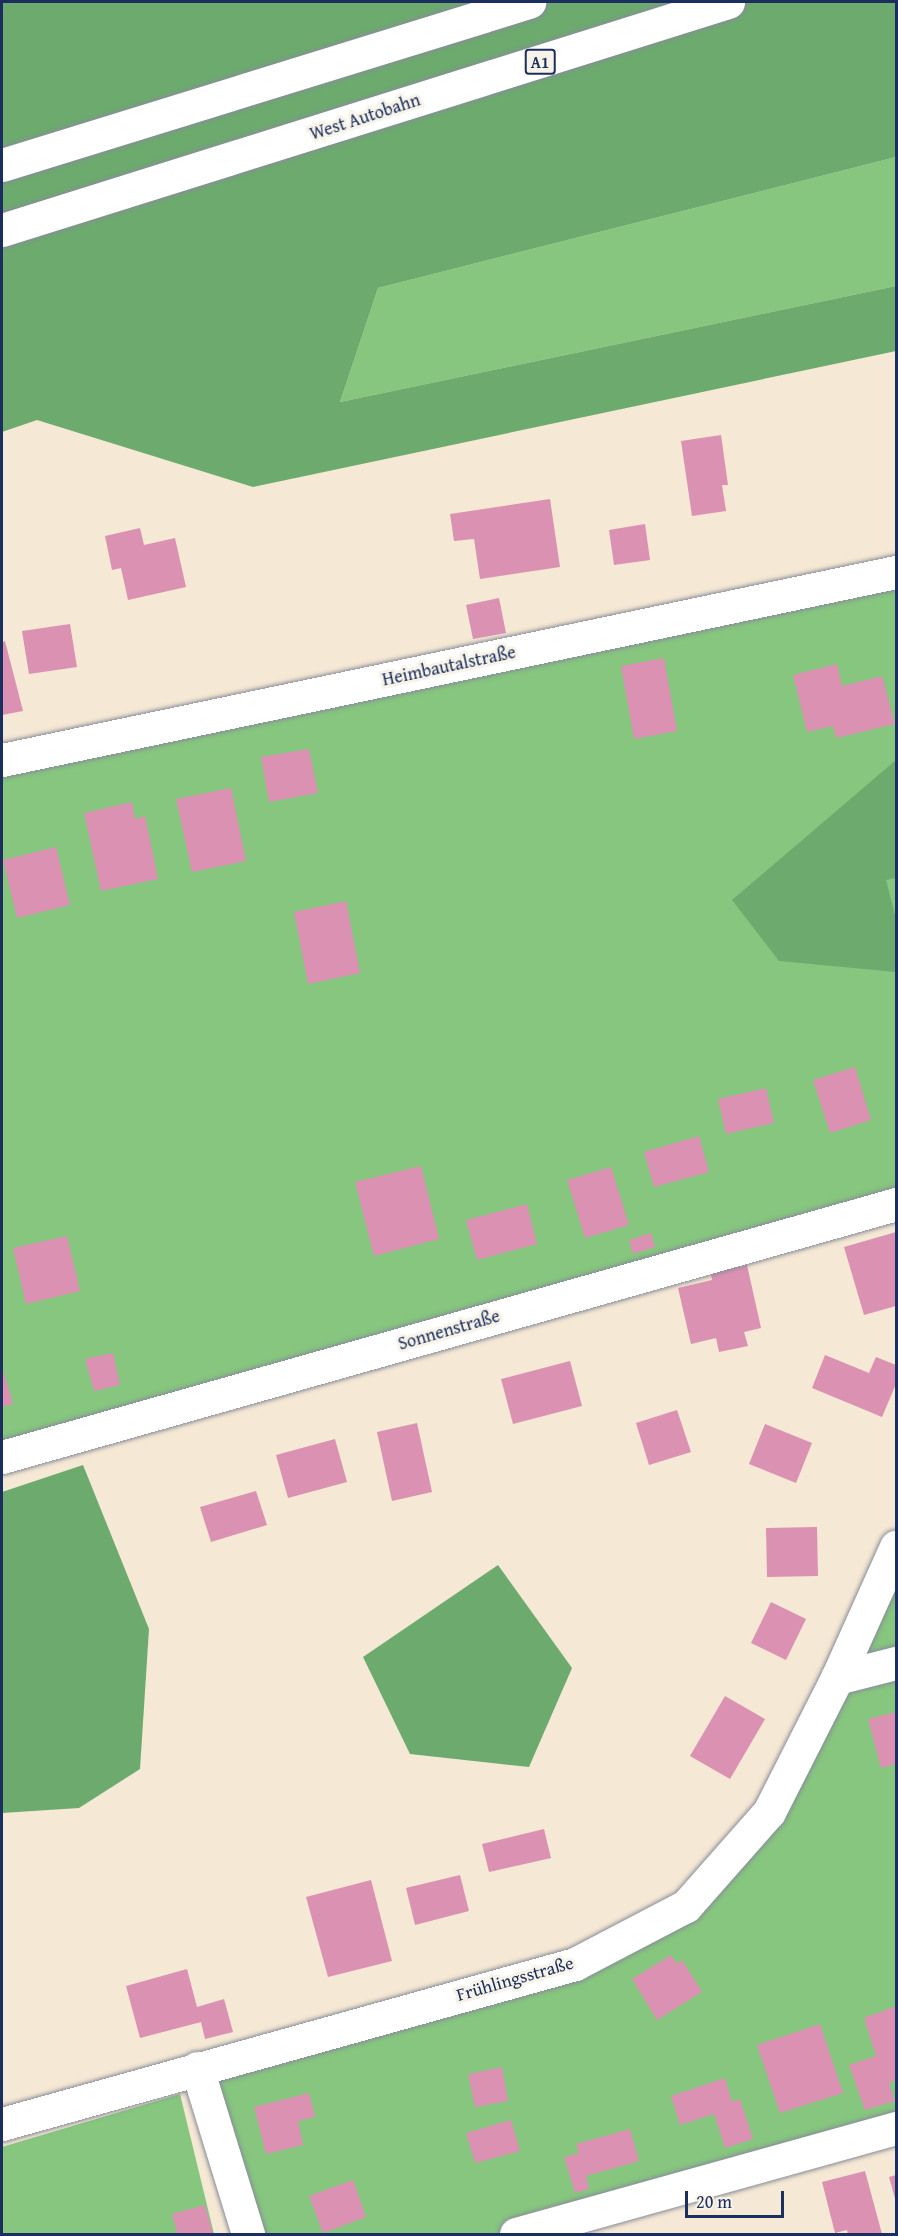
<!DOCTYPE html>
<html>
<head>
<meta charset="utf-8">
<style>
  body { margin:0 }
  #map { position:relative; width:898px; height:2236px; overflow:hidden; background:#f5e8d4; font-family:"Gentium Book Plus",serif }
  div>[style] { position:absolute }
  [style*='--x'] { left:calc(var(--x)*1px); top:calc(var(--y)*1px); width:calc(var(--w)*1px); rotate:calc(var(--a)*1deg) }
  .green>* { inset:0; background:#86c67e }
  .forest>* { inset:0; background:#6cab6d }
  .building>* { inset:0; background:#db91b2 }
  .roads { filter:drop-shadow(0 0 2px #888c99) drop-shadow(0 0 2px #888c99) }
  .minor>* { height:33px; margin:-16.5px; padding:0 16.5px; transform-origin:16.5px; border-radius:16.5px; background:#fff }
  .highway>* { height:33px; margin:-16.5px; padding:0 16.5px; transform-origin:16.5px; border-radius:16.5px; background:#fff }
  span { translate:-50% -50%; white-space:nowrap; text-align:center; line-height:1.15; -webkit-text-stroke:6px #f7f3e8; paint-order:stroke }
  .shield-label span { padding:2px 4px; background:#f7f3e8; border:2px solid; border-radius:4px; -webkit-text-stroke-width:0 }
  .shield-label { font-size:16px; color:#1b2f5e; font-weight:700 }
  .street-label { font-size:18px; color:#1b2f5e }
  .frame { position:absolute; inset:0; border:3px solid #1b2f5e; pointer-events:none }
  .scale { position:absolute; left:685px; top:2191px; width:99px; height:27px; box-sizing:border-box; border:3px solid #1b2f5e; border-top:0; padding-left:8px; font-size:18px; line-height:21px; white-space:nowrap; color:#1b2f5e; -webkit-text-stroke:4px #f7f3e8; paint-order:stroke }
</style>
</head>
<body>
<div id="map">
  <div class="green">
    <i style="clip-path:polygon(896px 157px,896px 286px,340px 402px,378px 288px)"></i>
    <i style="clip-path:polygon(896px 576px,896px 1204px,2px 1457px,2px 772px)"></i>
    <i style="clip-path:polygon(896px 1547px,896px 2128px,516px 2234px,248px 2234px,197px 2068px,575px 1964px,686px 1906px,769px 1812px)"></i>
    <i style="clip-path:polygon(180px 2094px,214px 2234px,2px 2234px,2px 2147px)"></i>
  </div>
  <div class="forest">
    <i style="clip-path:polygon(2px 2px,896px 2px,896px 157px,378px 288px,340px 402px,896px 286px,896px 351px,253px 487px,37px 420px,2px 432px)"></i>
    <i style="clip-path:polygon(896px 760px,896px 878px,886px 880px,896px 919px,896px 972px,779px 961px,732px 900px)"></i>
    <i style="clip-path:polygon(83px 1465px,149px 1629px,140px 1769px,79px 1808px,2px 1813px,2px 1492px)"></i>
    <i style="clip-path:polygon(498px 1565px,572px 1668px,529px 1767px,410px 1754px,363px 1657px)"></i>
  </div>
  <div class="building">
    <i style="clip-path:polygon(721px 435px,728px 485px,722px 485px,726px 511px,692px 516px,681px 441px)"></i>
    <i style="clip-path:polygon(550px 499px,560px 567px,480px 579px,474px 539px,454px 541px,450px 514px)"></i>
    <i style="clip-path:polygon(645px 524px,650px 560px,614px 565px,609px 530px)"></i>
    <i style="clip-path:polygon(140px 528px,144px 545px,175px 538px,186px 587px,128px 600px,121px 568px,112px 570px,105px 536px)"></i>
    <i style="clip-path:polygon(499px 598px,506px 633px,473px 639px,466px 605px)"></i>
    <i style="clip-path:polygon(70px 624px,77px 667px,29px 674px,22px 631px)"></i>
    <i style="clip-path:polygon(5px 641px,23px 711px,2px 715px,2px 642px)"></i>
    <i style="clip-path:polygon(664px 658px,677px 731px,634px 739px,621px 666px)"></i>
    <i style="clip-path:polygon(837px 664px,842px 686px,882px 676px,895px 724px,836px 738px,833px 726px,807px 732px,793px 675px)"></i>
    <i style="clip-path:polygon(309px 749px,318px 793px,269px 802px,261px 757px)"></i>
    <i style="clip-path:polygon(231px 788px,246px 861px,192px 872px,176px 799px)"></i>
    <i style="clip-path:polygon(132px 802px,135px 819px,145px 816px,158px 879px,101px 891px,84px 813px)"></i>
    <i style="clip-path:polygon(56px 847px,70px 905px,17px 918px,3px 860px)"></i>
    <i style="clip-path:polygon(346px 901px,360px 973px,308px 984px,294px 912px)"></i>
    <i style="clip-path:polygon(855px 1067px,871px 1120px,830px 1133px,813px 1080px)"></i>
    <i style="clip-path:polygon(766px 1088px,774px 1123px,726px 1134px,718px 1099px)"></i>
    <i style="clip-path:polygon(699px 1136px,709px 1172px,654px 1187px,644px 1152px)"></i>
    <i style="clip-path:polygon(421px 1166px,439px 1239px,374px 1256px,355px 1182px)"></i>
    <i style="clip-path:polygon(611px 1167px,629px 1225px,585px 1238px,567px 1180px)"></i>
    <i style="clip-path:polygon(527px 1204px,537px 1244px,477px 1260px,466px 1220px)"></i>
    <i style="clip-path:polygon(896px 1232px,896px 1306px,864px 1315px,844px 1247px)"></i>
    <i style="clip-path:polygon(651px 1233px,655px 1247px,633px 1254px,629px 1240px)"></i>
    <i style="clip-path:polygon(67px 1236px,80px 1291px,26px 1304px,13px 1248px)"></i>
    <i style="clip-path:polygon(747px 1265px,761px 1328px,744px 1332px,748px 1346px,719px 1352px,716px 1338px,691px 1344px,678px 1288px,712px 1280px,711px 1273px)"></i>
    <i style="clip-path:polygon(113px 1353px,120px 1385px,94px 1391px,85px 1359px)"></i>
    <i style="clip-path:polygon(825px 1355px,869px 1373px,876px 1357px,896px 1365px,896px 1384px,882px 1417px,812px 1388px)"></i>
    <i style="clip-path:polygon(570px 1361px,582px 1406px,513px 1424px,501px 1379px)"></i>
    <i style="clip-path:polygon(2px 1366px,13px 1404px,2px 1407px)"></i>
    <i style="clip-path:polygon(677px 1410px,691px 1452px,649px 1465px,636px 1423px)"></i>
    <i style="clip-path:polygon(417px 1423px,432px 1492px,392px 1501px,377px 1432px)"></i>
    <i style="clip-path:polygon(765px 1424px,812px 1443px,796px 1483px,749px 1464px)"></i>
    <i style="clip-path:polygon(335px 1439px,347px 1482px,288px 1498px,276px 1455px)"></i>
    <i style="clip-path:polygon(256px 1491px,267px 1525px,211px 1542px,200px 1507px)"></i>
    <i style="clip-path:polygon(817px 1527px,818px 1576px,767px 1577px,766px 1528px)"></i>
    <i style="clip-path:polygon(771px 1602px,806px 1619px,786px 1660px,751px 1643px)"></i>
    <i style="clip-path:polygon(725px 1696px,765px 1719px,730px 1779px,690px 1756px)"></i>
    <i style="clip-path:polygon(896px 1712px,896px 1764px,881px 1768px,868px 1719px)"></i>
    <i style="clip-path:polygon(544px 1829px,551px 1858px,489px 1872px,482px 1844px)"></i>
    <i style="clip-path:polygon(460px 1875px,469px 1911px,415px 1925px,406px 1888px)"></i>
    <i style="clip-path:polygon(371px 1880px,392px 1961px,328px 1977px,306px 1897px)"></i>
    <i style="clip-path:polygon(671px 1955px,677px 1964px,682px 1960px,702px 1992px,657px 2020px,632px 1979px)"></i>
    <i style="clip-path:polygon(187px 1969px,197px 2007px,224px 1999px,233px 2032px,205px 2039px,201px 2022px,140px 2038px,126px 1986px)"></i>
    <i style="clip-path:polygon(896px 2006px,896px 2080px,889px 2083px,895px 2101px,865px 2110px,849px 2065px,876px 2056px,864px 2018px)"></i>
    <i style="clip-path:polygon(820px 2024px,843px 2093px,780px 2113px,757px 2045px)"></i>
    <i style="clip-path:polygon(502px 2067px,508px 2101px,475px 2107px,468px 2074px)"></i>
    <i style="clip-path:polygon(725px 2078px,732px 2102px,740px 2099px,753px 2139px,725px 2148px,714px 2114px,680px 2125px,671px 2096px)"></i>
    <i style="clip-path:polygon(309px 2093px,315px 2117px,298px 2121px,303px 2145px,266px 2154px,254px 2107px)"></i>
    <i style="clip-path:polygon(511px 2120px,520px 2151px,475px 2163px,466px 2133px)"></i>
    <i style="clip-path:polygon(630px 2129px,639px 2161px,586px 2176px,589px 2189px,575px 2193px,564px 2157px,579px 2153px,576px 2144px)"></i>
    <i style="clip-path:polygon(865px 2171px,882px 2234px,848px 2234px,847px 2230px,835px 2233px,822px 2182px)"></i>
    <i style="clip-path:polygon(896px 2175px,896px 2202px,889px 2177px)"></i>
    <i style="clip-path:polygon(353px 2180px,366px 2217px,323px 2233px,309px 2196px)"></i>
    <i style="clip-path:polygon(205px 2205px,213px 2234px,170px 2234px,177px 2232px,172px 2214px)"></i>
  </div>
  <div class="roads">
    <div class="minor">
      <i style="--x:2;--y:760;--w:914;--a:-11.88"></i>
      <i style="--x:2;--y:1457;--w:929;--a:-15.8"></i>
      <i style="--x:837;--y:1678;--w:61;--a:-14.3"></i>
      <i style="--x:197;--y:2068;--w:174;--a:72.9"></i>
      <i style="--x:2;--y:2124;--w:595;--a:-15.6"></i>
      <i style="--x:575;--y:1964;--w:125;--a:-27.6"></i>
      <i style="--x:686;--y:1906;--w:125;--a:-48.6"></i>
      <i style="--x:769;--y:1812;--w:150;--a:-63.1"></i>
      <i style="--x:837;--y:1678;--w:144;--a:-65.8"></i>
      <i style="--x:516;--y:2234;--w:395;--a:-15.6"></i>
    </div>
    <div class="highway">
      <i style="--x:2;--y:165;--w:552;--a:-17.19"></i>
      <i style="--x:2;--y:230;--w:761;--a:-17.43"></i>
    </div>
  </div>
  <div class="shield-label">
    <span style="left:540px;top:62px">A1</span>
  </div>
  <div class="street-label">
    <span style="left:365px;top:117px;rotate:-18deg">West Autobahn</span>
    <span style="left:449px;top:666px;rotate:-12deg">Heimbautalstraße</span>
    <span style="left:449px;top:1330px;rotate:-16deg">Sonnenstraße</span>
    <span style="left:515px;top:1979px;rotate:-16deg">Frühlingsstraße</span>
  </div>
  <div class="frame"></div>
  <div class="scale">20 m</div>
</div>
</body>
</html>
